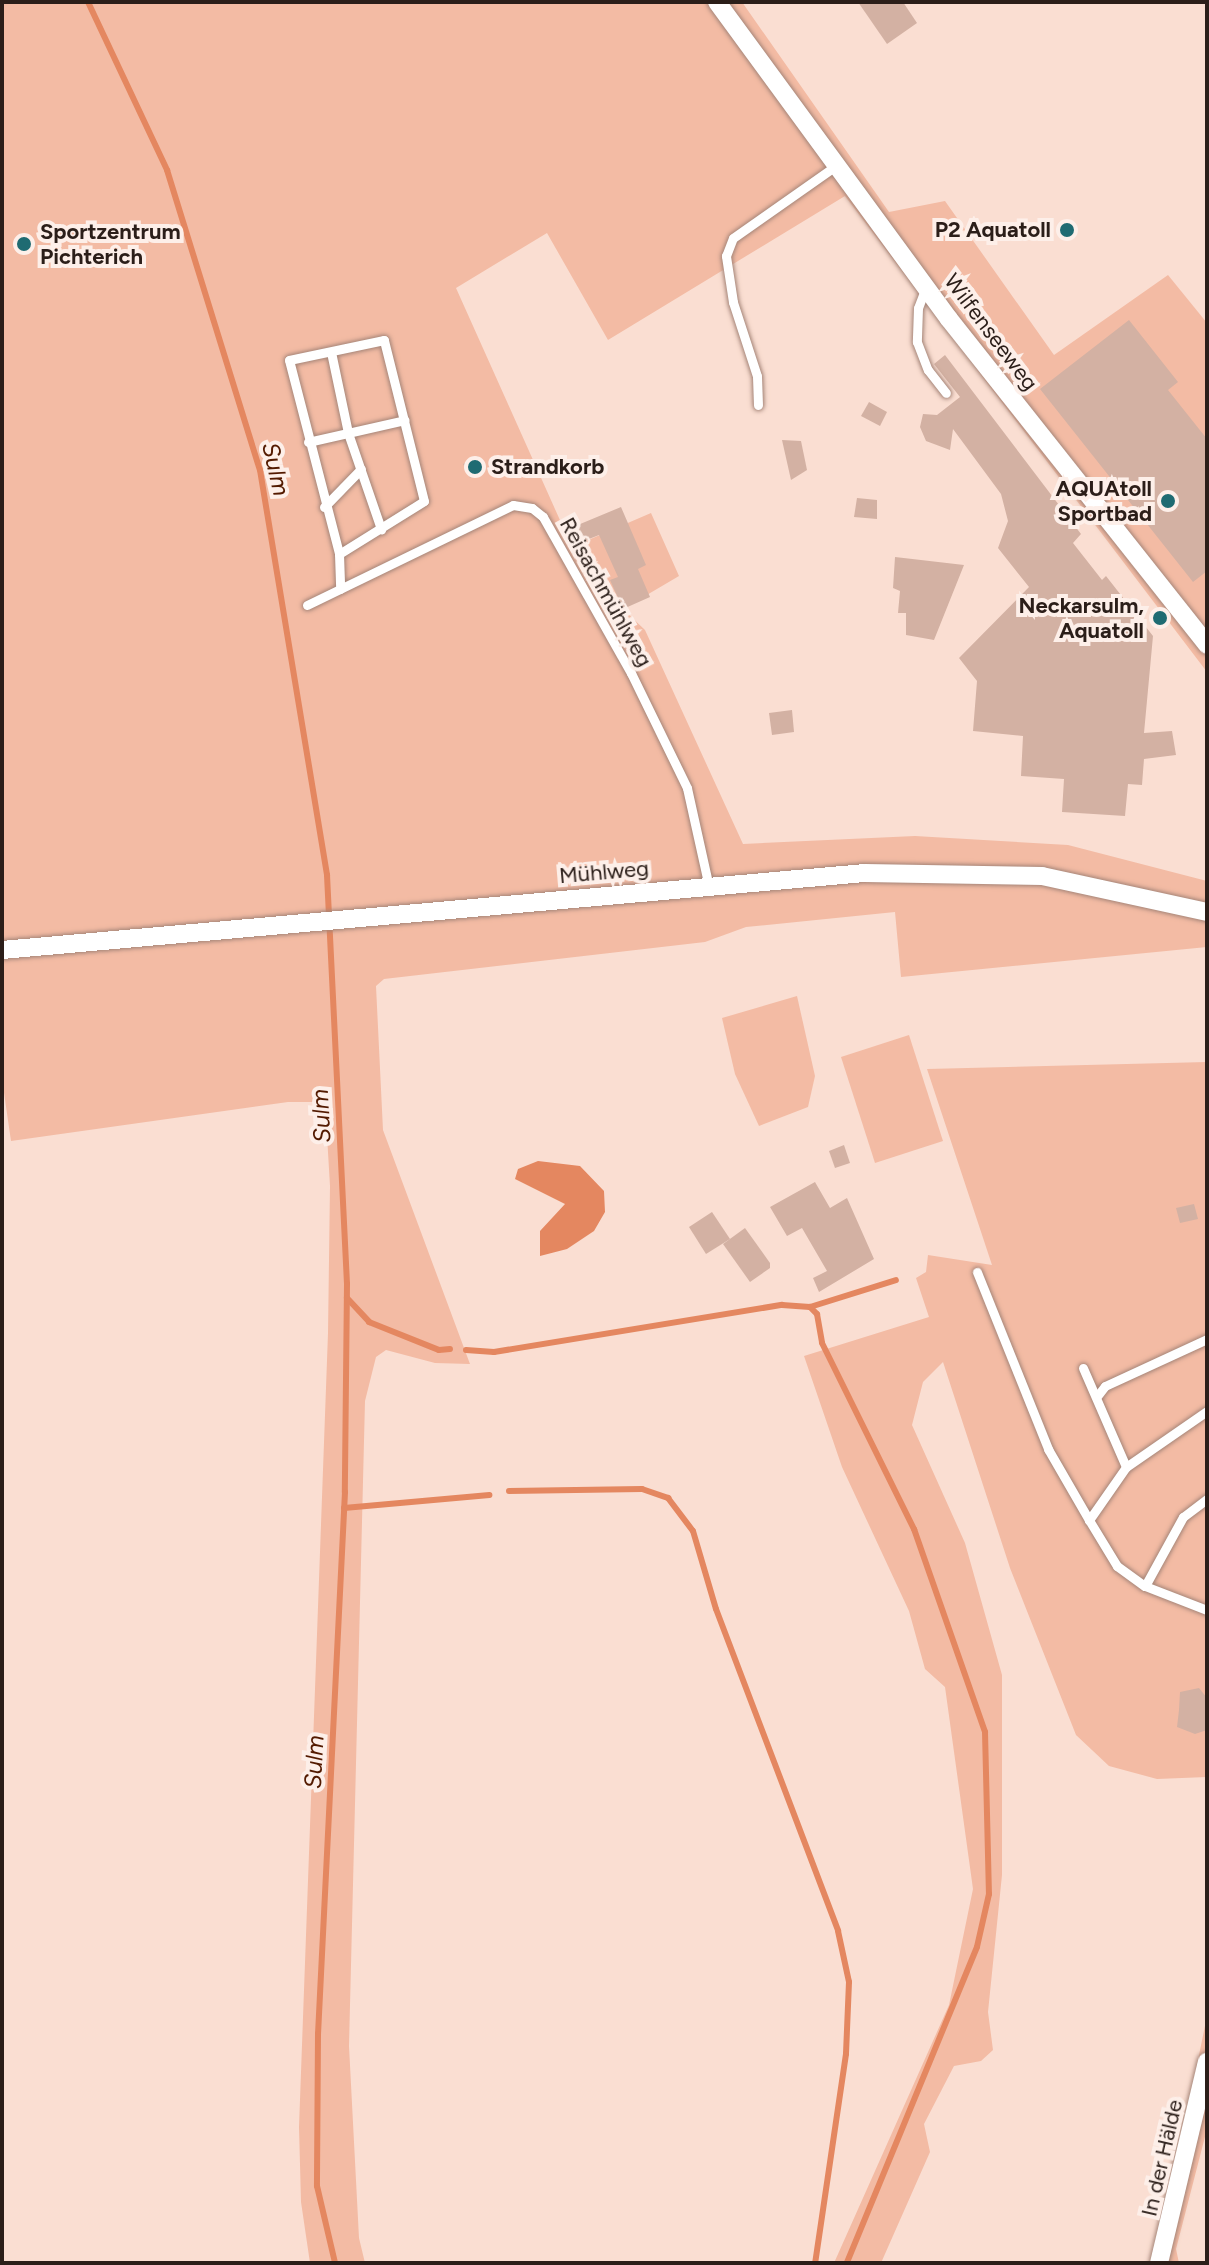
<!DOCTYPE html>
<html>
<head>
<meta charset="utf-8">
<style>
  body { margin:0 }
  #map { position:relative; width:1209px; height:2265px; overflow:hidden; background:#faded2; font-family:Figtree,sans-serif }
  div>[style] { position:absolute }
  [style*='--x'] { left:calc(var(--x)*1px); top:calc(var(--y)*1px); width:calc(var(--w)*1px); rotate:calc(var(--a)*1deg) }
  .green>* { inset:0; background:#f3bba4 }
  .water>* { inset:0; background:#e48760 }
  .stream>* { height:6px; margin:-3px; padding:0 3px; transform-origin:3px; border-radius:3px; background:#e48760 }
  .building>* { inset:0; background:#d3b1a3 }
  .roads { filter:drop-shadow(0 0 2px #a58578) drop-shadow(0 0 2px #a58578) }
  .lane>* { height:9px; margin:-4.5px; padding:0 4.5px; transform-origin:4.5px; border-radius:4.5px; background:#fff }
  .street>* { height:18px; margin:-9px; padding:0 9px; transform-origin:9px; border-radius:9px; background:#fff }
  .dots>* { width:22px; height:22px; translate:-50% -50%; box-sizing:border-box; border:4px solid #fdefe9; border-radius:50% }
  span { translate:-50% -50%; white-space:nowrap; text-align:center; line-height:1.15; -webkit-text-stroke:8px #fdefe9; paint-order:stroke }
  .poi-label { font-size:22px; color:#2b1e19; font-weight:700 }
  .right { translate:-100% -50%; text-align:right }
  .left { translate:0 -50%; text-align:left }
  .street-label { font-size:22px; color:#2b1e19 }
  .water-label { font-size:24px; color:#531a00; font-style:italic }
  .frame { position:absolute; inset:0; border:4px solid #2b1e19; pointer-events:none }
</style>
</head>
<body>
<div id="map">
  <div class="green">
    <i style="clip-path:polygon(2px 2px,742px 2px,889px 212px,945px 201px,1054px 355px,1168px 275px,1207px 323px,1207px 672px,845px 196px,608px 340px,547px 233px,456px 288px,572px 547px,651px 513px,679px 576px,623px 609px,645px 630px,743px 844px,915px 836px,1068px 845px,1207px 881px,1207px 947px,901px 977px,895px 912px,746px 927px,705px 942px,384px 979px,376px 986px,383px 1130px,470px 1364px,435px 1363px,386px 1350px,376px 1357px,365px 1401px,349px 2046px,359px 2238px,365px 2263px,310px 2263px,301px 2202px,299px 2127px,328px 1333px,330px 1186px,325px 1102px,288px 1102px,11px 1141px,2px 1079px)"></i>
    <i style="clip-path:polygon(797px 996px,815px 1076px,808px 1107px,759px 1126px,735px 1074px,722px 1018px)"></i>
    <i style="clip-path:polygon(909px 1035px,943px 1141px,875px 1163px,841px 1057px)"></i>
    <i style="clip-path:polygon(1207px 1062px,1207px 1777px,1157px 1779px,1109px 1766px,1076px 1735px,1010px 1568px,943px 1362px,923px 1382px,912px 1425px,965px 1543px,1002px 1675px,1002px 1875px,988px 2012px,993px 2050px,981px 2061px,954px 2066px,924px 2124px,930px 2152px,881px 2263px,834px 2263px,949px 2005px,973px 1889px,945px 1687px,925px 1669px,909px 1611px,842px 1467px,804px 1356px,929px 1317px,916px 1278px,926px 1272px,928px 1255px,992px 1265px,927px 1069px)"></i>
    <i style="clip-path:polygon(1207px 2016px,1207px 2129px,1176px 2249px,1179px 2263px,1149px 2263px,1166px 2216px)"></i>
  </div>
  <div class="water">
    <i style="clip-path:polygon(538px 1161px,580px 1166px,604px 1191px,605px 1212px,594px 1231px,567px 1249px,540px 1256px,540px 1231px,565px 1204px,515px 1179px,518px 1169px)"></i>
  </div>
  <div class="stream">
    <i style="--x:88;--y:2;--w:186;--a:64.8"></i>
    <i style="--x:167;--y:170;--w:314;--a:72.8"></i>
    <i style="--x:260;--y:470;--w:411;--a:80.6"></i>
    <i style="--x:327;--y:875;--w:409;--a:87.2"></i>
    <i style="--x:347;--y:1284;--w:208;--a:90.6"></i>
    <i style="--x:345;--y:1492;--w:543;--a:92.85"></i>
    <i style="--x:318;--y:2034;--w:152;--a:90.4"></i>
    <i style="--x:317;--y:2186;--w:79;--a:76.8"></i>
    <i style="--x:347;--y:1298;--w:33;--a:47"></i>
    <i style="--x:369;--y:1322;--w:75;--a:21.8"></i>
    <i style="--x:439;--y:1350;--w:11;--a:-5"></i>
    <i style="--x:810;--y:1307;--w:10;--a:45"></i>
    <i style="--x:817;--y:1314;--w:29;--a:80"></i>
    <i style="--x:822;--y:1343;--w:208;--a:63.7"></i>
    <i style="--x:914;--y:1529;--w:215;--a:70.7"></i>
    <i style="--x:985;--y:1732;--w:162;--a:88.6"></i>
    <i style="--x:989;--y:1894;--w:54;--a:102.8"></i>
    <i style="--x:977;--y:1947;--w:342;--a:112.4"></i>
    <i style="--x:466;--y:1350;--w:28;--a:4"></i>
    <i style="--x:494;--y:1352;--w:292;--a:-9.3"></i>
    <i style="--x:782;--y:1305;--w:28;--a:4"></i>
    <i style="--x:810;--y:1307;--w:90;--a:-17.4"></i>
    <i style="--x:509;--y:1491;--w:133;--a:-0.9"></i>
    <i style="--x:642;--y:1489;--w:28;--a:19"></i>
    <i style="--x:668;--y:1498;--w:41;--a:52.9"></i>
    <i style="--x:693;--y:1531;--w:81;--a:73.6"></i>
    <i style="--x:716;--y:1609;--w:344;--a:69.2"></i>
    <i style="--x:838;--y:1931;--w:52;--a:77.8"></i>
    <i style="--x:849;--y:1982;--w:72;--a:92.4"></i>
    <i style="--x:846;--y:2054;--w:211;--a:98.4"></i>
    <i style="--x:344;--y:1508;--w:146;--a:-5.1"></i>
  </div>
  <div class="building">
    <i style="clip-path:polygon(858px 2px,903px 2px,917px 23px,887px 44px)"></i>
    <i style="clip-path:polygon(1129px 320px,1178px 382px,1168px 390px,1207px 439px,1207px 571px,1193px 582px,1040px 389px)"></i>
    <i style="clip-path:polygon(945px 355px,1081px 534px,1073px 543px,1102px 580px,1106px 576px,1153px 636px,1144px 733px,1172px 731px,1176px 755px,1144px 759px,1142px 785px,1128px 784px,1125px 816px,1062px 812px,1064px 779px,1021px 776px,1023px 736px,973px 731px,977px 681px,959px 658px,1029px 587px,998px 548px,1008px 521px,1001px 494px,953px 429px,950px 450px,926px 441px,920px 427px,923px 414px,937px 415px,960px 397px,934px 364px)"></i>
    <i style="clip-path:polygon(869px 402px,887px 412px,880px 426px,861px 416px)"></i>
    <i style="clip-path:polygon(782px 440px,801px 441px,807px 470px,791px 480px)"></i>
    <i style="clip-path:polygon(478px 456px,485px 470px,470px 478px,463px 464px)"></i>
    <i style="clip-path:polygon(857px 498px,877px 500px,877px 519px,854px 517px)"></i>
    <i style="clip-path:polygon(621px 507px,646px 565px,638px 569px,650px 597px,623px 609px,610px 580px,618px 577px,599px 535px,579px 543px,573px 527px)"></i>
    <i style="clip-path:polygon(895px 557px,964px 565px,934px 640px,906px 635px,906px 613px,898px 613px,900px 591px,893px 588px)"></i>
    <i style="clip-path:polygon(792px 710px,794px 732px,772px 735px,769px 713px)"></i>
    <i style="clip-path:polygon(844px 1145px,850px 1163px,835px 1168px,829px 1151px)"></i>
    <i style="clip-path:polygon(815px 1182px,830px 1208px,847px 1198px,874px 1259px,819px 1292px,813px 1278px,827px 1271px,802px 1228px,787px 1236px,770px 1207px)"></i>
    <i style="clip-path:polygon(1194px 1204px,1198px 1219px,1180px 1223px,1176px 1208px)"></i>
    <i style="clip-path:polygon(712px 1212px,730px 1239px,706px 1254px,689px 1227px)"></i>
    <i style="clip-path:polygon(745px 1228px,770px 1263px,770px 1268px,750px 1282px,723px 1244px)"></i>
    <i style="clip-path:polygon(1199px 1688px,1207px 1698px,1207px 1730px,1195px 1734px,1177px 1727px,1179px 1710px,1180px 1692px)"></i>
  </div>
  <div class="roads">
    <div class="lane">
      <i style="--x:926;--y:287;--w:22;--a:111"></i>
      <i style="--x:918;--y:308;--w:34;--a:92"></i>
      <i style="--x:917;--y:342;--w:30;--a:69"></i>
      <i style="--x:928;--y:370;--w:29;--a:52"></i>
      <i style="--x:331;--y:352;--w:83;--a:78.1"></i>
      <i style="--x:348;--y:433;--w:102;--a:71"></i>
      <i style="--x:758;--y:405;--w:29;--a:-92"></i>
      <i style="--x:757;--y:376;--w:78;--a:-108"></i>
      <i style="--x:733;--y:302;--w:47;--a:-98.7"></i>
      <i style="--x:726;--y:256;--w:19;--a:-69"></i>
      <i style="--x:733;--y:238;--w:127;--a:-35.1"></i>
      <i style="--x:308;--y:442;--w:99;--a:-12.8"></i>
      <i style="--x:324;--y:507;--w:53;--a:-45.8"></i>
      <i style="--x:339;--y:554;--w:100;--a:-31.9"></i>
      <i style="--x:424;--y:501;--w:166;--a:-104"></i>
      <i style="--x:384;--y:340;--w:97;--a:168.1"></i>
      <i style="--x:289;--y:360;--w:200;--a:75.5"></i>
      <i style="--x:339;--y:554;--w:35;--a:88"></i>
      <i style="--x:307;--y:605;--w:229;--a:-25.9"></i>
      <i style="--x:513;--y:505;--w:19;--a:9"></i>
      <i style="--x:532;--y:508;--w:14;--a:39"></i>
      <i style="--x:543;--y:517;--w:179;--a:60.6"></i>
      <i style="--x:631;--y:673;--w:128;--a:64"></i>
      <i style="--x:687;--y:788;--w:101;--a:77.5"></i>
      <i style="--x:977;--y:1272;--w:191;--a:68.1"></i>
      <i style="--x:1048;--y:1449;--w:82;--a:60"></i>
      <i style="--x:1083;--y:1368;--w:108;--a:66.5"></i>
      <i style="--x:1126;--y:1467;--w:65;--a:124.9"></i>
      <i style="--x:1089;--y:1520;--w:54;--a:58.7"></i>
      <i style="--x:1117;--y:1566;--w:34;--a:36"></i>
      <i style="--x:1145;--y:1586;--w:66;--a:21.2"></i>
      <i style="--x:1098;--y:1395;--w:11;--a:-52"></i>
      <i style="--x:1105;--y:1386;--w:112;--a:-24.7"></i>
      <i style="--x:1126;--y:1467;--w:98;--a:-34.7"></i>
      <i style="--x:1145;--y:1586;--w:79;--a:-61.2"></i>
      <i style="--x:1183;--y:1517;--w:30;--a:-37"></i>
    </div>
    <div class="street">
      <i style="--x:717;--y:2;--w:393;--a:53.8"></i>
      <i style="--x:949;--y:319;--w:416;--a:51.6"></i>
      <i style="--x:2;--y:950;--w:866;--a:-5.1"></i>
      <i style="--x:865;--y:873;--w:177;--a:1"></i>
      <i style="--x:1042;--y:876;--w:169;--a:12.3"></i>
      <i style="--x:1159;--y:2263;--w:207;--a:-76.6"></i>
    </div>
  </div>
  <div class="dots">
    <i style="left:1067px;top:230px;background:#1f6b72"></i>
    <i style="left:24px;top:244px;background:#1f6b72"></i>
    <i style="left:475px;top:467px;background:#1f6b72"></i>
    <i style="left:1168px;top:501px;background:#1f6b72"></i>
    <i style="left:1160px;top:618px;background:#1f6b72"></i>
  </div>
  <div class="poi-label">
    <span class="right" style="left:1051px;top:230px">P2 Aquatoll</span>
    <span class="left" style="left:40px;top:244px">Sportzentrum<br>Pichterich</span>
    <span class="left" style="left:491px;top:467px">Strandkorb</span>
    <span class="right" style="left:1152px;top:501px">AQUAtoll<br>Sportbad</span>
    <span class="right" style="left:1144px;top:618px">Neckarsulm,<br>Aquatoll</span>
  </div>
  <div class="street-label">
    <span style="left:991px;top:332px;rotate:53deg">Wilfenseeweg</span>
    <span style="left:606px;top:592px;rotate:61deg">Reisachmühlweg</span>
    <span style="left:604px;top:872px;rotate:-5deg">Mühlweg</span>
    <span style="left:1162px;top:2158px;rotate:-77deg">In der Hälde</span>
  </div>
  <div class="water-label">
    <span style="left:276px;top:469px;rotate:77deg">Sulm</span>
    <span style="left:321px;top:1116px;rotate:-93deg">Sulm</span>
    <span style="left:314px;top:1762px;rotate:-87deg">Sulm</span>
  </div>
  <div class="frame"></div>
</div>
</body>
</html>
